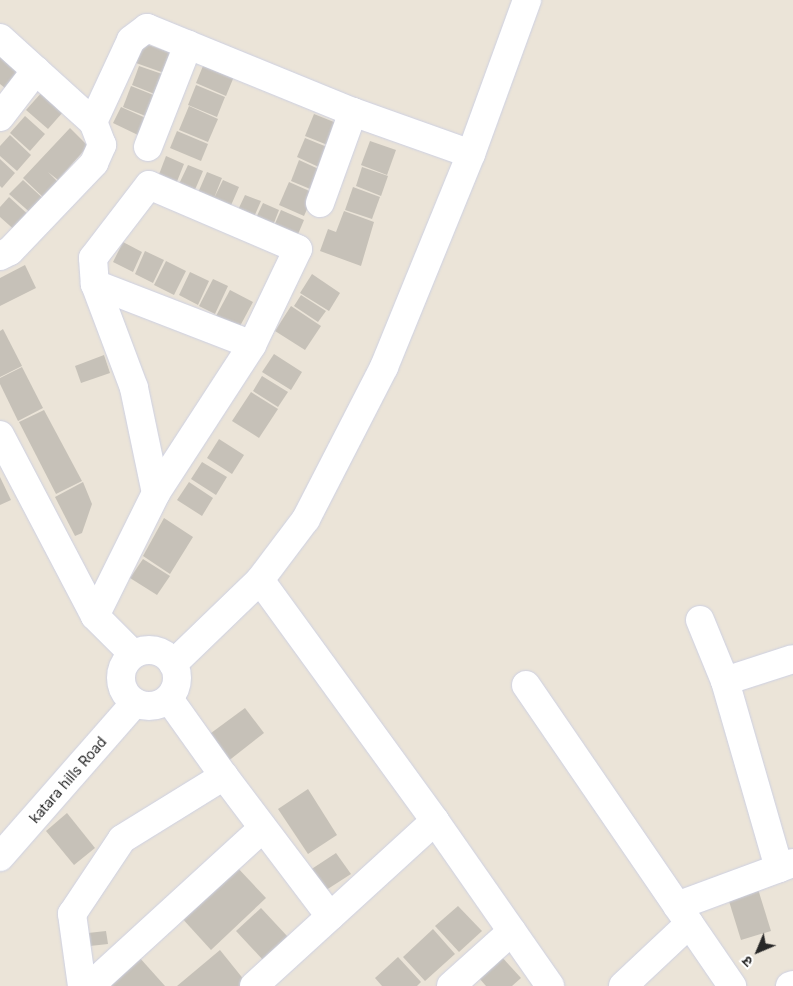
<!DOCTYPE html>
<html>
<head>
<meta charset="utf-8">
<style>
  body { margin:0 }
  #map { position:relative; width:793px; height:986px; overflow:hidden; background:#ebe4d8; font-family:Inter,"Noto Sans Devanagari",sans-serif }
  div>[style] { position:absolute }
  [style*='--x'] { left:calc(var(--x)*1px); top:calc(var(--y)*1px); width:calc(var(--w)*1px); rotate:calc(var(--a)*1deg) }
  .building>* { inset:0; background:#c6c1b8 }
  .roads { filter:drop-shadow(0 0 1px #cdd0e2) drop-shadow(0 0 1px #cdd0e2) }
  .minor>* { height:28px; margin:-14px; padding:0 14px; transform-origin:14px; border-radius:14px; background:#fff }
  .minor>.ring { margin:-14px; padding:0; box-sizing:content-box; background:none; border:28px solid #fff; border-radius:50% }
  span { translate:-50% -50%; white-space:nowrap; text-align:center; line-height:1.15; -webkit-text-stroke:4px #fff; paint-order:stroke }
  .street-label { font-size:14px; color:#272727 }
  .north { position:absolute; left:733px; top:926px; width:50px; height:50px; -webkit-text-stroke:4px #fff; paint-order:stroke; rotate:225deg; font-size:14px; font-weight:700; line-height:20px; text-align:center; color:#272727 }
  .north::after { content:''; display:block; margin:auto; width:18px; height:22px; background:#272727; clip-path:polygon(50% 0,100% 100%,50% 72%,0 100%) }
</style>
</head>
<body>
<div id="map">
  <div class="building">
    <i style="clip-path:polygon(143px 43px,172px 53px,164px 73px,136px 63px)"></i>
    <i style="clip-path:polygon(0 56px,19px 73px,5px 88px,0 84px)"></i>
    <i style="clip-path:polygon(205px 61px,235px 74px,226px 96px,196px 83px)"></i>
    <i style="clip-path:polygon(139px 66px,165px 75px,157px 95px,132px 85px)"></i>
    <i style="clip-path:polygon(196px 85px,225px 97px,217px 117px,188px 105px)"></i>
    <i style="clip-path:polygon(131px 86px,156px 96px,148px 117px,123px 107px)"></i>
    <i style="clip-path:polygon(42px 92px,63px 112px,48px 129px,26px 110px)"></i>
    <i style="clip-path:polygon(189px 106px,218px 119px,208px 142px,179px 130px)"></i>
    <i style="clip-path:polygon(121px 107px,148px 119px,140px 136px,113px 123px)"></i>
    <i style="clip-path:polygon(314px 114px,339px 124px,330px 146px,305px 136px)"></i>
    <i style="clip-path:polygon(25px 116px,45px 134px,30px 151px,10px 133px)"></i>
    <i style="clip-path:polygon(70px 128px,88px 146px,58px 180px,48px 172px,59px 183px,44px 198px,23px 178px)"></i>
    <i style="clip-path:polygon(177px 131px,208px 144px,201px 161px,170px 148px)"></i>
    <i style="clip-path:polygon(10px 135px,31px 155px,17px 171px,0 156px,0 146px)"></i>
    <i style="clip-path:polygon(305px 138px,332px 149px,323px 169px,297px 157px)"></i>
    <i style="clip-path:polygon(370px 141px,396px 150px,387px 175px,361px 165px)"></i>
    <i style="clip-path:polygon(166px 156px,184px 164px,176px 184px,158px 177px)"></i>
    <i style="clip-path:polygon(0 159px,15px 173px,2px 188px,0 186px)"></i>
    <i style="clip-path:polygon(299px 160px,323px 171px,315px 191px,291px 181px)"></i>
    <i style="clip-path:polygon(188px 165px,203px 171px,194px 192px,178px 186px)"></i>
    <i style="clip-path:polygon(362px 167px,388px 176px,381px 196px,356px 186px)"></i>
    <i style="clip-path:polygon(207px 172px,222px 178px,214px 198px,223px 180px,239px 187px,229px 210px,197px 195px)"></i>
    <i style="clip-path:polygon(23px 180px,46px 201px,33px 215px,9px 194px)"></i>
    <i style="clip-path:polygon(289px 182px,314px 193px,304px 216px,279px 205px)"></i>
    <i style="clip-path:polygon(353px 187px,380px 197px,372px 219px,345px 210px)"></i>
    <i style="clip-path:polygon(245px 195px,261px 201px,254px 217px,238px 210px)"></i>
    <i style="clip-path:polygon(9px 197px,32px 218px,18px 233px,0 217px,0 207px)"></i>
    <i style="clip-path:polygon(263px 203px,279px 210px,272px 228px,255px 220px)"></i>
    <i style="clip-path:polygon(281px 210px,304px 220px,296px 239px,273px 228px)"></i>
    <i style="clip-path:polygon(344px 211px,374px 222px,361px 266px,320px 251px,328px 229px,336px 232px)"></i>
    <i style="clip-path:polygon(123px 242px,142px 252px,133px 272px,113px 262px)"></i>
    <i style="clip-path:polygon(145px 251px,164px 260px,153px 283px,135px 274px)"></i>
    <i style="clip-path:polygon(166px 261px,186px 271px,174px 295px,154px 285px)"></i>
    <i style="clip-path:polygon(25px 265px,36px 288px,0 306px,0 278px)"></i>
    <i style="clip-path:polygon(190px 272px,209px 281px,198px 305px,179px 295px)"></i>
    <i style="clip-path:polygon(312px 274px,340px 293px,329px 311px,300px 293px)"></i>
    <i style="clip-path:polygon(213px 279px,228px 286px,215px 314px,199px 306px)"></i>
    <i style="clip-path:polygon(230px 290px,253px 302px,239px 328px,216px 316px)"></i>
    <i style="clip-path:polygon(301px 295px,326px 311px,318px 322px,294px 306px)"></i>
    <i style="clip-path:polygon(291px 306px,321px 326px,305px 350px,275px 331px)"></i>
    <i style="clip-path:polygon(3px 329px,22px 366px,0 377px,0 331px)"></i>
    <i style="clip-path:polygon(274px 354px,302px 372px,291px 390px,262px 372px)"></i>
    <i style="clip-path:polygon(104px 355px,110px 373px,81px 383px,75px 366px)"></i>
    <i style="clip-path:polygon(22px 367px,43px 408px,18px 421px,0 384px,0 378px)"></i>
    <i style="clip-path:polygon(262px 376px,288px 392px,278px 407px,253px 391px)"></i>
    <i style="clip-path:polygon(251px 392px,278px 409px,259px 438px,232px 421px)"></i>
    <i style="clip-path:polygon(44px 410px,82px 481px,56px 494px,19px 422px)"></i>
    <i style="clip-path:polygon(219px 439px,244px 455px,232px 474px,207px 458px)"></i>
    <i style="clip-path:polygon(202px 462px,227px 477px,216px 495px,191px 479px)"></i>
    <i style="clip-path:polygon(0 477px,11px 500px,0 505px)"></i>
    <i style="clip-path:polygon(83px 482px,92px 504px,82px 533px,75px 536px,55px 497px)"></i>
    <i style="clip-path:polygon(189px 482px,213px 498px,202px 516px,177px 500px)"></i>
    <i style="clip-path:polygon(164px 518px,193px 537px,170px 574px,143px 556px)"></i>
    <i style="clip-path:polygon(143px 559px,170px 576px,157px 595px,130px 578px)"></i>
    <i style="clip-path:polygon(245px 708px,264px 733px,227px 762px,207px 736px)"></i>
    <i style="clip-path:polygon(308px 789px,337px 835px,308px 854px,278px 809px)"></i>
    <i style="clip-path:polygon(67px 813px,95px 848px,74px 865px,46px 831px)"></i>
    <i style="clip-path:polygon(336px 853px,351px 874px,320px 894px,304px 874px)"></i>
    <i style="clip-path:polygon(235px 865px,266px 898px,211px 950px,180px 916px)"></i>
    <i style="clip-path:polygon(758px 889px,771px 931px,741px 940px,728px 898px)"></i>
    <i style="clip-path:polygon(458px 906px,482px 931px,459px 952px,435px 926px)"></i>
    <i style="clip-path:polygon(261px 908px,288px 937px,263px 960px,236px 931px)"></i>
    <i style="clip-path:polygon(433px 929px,455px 954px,425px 981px,403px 957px)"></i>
    <i style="clip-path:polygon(106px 931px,108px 944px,90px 946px,88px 933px)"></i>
    <i style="clip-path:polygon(220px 950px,249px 986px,177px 986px)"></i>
    <i style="clip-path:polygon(501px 956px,521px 978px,512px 986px,486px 986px,479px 978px)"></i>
    <i style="clip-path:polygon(139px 957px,165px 986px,112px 986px,109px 983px)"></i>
    <i style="clip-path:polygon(398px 957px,421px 982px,417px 986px,382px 986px,375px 978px)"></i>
  </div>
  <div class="roads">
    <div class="minor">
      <i style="--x:0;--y:38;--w:125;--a:42.1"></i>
      <i style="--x:93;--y:122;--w:90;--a:-65.1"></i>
      <i style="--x:131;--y:40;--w:20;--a:-37"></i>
      <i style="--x:147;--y:28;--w:222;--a:22.2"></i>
      <i style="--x:353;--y:112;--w:125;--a:19.6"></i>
      <i style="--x:0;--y:117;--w:59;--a:-52.5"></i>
      <i style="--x:148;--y:147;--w:110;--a:-68.6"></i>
      <i style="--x:320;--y:203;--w:97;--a:-70.1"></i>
      <i style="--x:0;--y:256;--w:11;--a:-27"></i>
      <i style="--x:10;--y:251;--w:122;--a:-46.3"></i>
      <i style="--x:94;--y:163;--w:20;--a:-66"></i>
      <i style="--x:102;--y:145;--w:25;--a:-111"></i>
      <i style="--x:95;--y:284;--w:168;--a:21.2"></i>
      <i style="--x:0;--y:435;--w:204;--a:62.3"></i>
      <i style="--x:95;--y:616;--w:54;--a:45"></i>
      <i style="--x:260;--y:580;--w:298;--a:54"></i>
      <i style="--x:435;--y:821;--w:201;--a:55.1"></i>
      <i style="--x:95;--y:616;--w:137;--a:-63.6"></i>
      <i style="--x:156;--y:493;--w:176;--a:-57"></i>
      <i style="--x:252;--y:345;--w:106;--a:-64.4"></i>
      <i style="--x:298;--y:249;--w:162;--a:-156.8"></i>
      <i style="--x:149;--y:185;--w:92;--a:127.5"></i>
      <i style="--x:93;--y:258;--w:26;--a:86"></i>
      <i style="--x:95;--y:284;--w:111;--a:69.4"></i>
      <i style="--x:134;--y:388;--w:107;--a:78.2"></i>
      <i style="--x:700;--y:620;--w:66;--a:67.7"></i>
      <i style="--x:725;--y:681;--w:195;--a:73.9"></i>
      <i class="ring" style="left:121px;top:650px;width:28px;height:28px"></i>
      <i style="--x:173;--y:664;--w:121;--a:-44"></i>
      <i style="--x:260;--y:580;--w:76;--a:-53"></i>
      <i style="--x:306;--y:519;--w:171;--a:-62.8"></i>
      <i style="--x:384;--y:367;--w:230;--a:-67.8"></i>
      <i style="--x:471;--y:154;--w:164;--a:-70"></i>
      <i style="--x:725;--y:681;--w:71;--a:-17.9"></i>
      <i style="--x:526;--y:685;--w:365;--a:55.6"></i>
      <i style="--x:169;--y:699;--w:95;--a:54.5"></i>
      <i style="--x:224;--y:776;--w:176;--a:52.9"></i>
      <i style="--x:0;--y:857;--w:205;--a:-48.8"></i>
      <i style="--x:677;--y:906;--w:124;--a:-20.3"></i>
      <i style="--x:82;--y:986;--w:73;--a:-97.9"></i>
      <i style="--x:72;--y:914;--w:90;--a:-56.3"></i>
      <i style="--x:122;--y:839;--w:120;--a:-31.7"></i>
      <i style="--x:90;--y:986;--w:234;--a:-42.4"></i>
      <i style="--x:254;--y:986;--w:245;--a:-42.4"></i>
      <i style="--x:451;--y:986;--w:82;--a:-42"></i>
      <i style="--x:623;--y:986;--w:91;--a:-43.2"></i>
      <i style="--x:790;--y:986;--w:3;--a:-18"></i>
    </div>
  </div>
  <div class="street-label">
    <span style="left:68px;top:780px;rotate:-49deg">katara hills Road</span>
  </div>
  <div class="north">उ</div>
</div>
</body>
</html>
